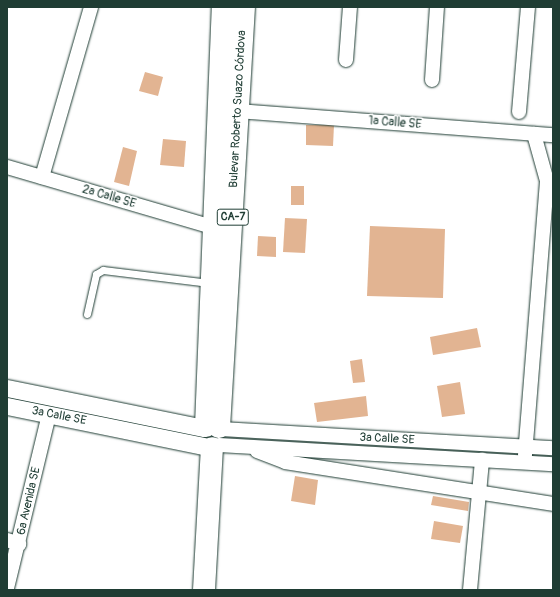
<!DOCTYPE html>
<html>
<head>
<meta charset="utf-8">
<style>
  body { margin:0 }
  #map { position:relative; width:560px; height:597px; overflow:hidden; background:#fff; font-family:Pangolin,sans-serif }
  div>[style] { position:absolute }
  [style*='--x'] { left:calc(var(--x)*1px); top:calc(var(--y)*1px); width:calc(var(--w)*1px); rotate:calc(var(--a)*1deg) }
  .building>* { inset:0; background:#e2b492 }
  .roads { filter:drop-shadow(0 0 1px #1f3d34) drop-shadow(0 0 1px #1f3d34) }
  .service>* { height:7px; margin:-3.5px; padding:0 3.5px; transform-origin:3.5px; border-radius:3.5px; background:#fff }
  .minor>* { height:14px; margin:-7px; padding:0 7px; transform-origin:7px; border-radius:7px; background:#fff }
  .tertiary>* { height:17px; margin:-8.5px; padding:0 8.5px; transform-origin:8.5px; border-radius:8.5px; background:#fff }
  .primary>* { height:22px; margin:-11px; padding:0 11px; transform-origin:11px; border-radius:11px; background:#fff }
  span { translate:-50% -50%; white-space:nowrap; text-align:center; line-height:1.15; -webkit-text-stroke:3px #fff; paint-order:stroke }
  .shield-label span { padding:1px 3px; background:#fff; border:1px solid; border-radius:3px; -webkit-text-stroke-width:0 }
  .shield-label { font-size:11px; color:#1f3d34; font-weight:700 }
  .street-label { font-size:12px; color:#1f3d34 }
  .frame { position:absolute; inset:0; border:8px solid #1f3d34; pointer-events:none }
</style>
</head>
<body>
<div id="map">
  <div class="building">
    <i style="clip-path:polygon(145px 72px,163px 77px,158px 96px,139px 91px)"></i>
    <i style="clip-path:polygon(306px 125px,334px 125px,333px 146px,306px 145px)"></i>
    <i style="clip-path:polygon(163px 139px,186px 141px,184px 167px,160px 165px)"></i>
    <i style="clip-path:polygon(123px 147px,137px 151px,129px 186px,114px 182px)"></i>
    <i style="clip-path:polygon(291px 186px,304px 186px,304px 205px,291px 205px)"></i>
    <i style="clip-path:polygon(285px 218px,307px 219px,305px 253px,283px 252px)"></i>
    <i style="clip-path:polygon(370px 226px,445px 229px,443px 298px,367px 296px)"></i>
    <i style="clip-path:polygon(258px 236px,276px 237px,276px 257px,257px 256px)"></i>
    <i style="clip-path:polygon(477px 328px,481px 347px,433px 355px,430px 337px)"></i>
    <i style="clip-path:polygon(362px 359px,365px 382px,353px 383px,350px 361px)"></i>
    <i style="clip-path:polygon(460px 382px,465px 414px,442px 417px,437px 386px)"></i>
    <i style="clip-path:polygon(366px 396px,368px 416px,317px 422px,314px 403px)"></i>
    <i style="clip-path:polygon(295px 476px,318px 480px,315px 505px,291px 501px)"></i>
    <i style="clip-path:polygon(433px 496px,469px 502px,468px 511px,431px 505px)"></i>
    <i style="clip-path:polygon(434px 521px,463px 526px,460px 543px,431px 539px)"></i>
  </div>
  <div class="roads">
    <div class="service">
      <i style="--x:87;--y:314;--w:41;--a:-77.3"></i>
      <i style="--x:96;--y:274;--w:8;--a:-30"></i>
      <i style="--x:103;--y:270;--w:107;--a:7"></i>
    </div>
    <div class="minor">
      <i style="--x:346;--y:60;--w:53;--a:-85.7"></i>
      <i style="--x:432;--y:80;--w:73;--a:-86.1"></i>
      <i style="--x:238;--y:111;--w:316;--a:4.4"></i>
      <i style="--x:519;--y:112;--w:105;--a:-85.1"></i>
      <i style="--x:7;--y:167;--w:214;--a:16.3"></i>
      <i style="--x:42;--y:177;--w:177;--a:-73.9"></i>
      <i style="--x:221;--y:429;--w:333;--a:3.3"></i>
      <i style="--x:219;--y:445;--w:335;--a:3.3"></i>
      <i style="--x:257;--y:451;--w:30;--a:21"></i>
      <i style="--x:285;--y:462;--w:271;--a:8.9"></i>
      <i style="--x:525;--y:455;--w:275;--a:-85.4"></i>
      <i style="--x:547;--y:181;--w:49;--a:-105.5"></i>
      <i style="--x:7;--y:540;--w:13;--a:18"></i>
      <i style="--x:7;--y:588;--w:179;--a:-76.4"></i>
      <i style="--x:470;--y:590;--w:131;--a:-84.7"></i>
    </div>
    <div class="tertiary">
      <i style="--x:7;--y:388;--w:200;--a:11.5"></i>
      <i style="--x:7;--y:406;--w:201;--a:11.5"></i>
    </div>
    <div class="primary">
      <i style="--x:206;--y:426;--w:419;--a:-87.7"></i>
      <i style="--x:219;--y:427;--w:421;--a:-86.6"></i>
      <i style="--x:204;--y:590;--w:142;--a:-86.8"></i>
    </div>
  </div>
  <div class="shield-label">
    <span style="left:233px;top:217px">CA-7</span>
  </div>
  <div class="street-label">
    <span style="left:238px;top:109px;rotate:-87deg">Bulevar Roberto Suazo Córdova</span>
    <span style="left:395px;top:123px;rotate:4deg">1a Calle SE</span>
    <span style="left:109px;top:197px;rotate:16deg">2a Calle SE</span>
    <span style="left:59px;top:416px;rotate:11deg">3a Calle SE</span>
    <span style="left:387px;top:439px;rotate:3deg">3a Calle SE</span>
    <span style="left:29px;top:501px;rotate:-77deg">6a Avenida SE</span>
  </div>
  <div class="frame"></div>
</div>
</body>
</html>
